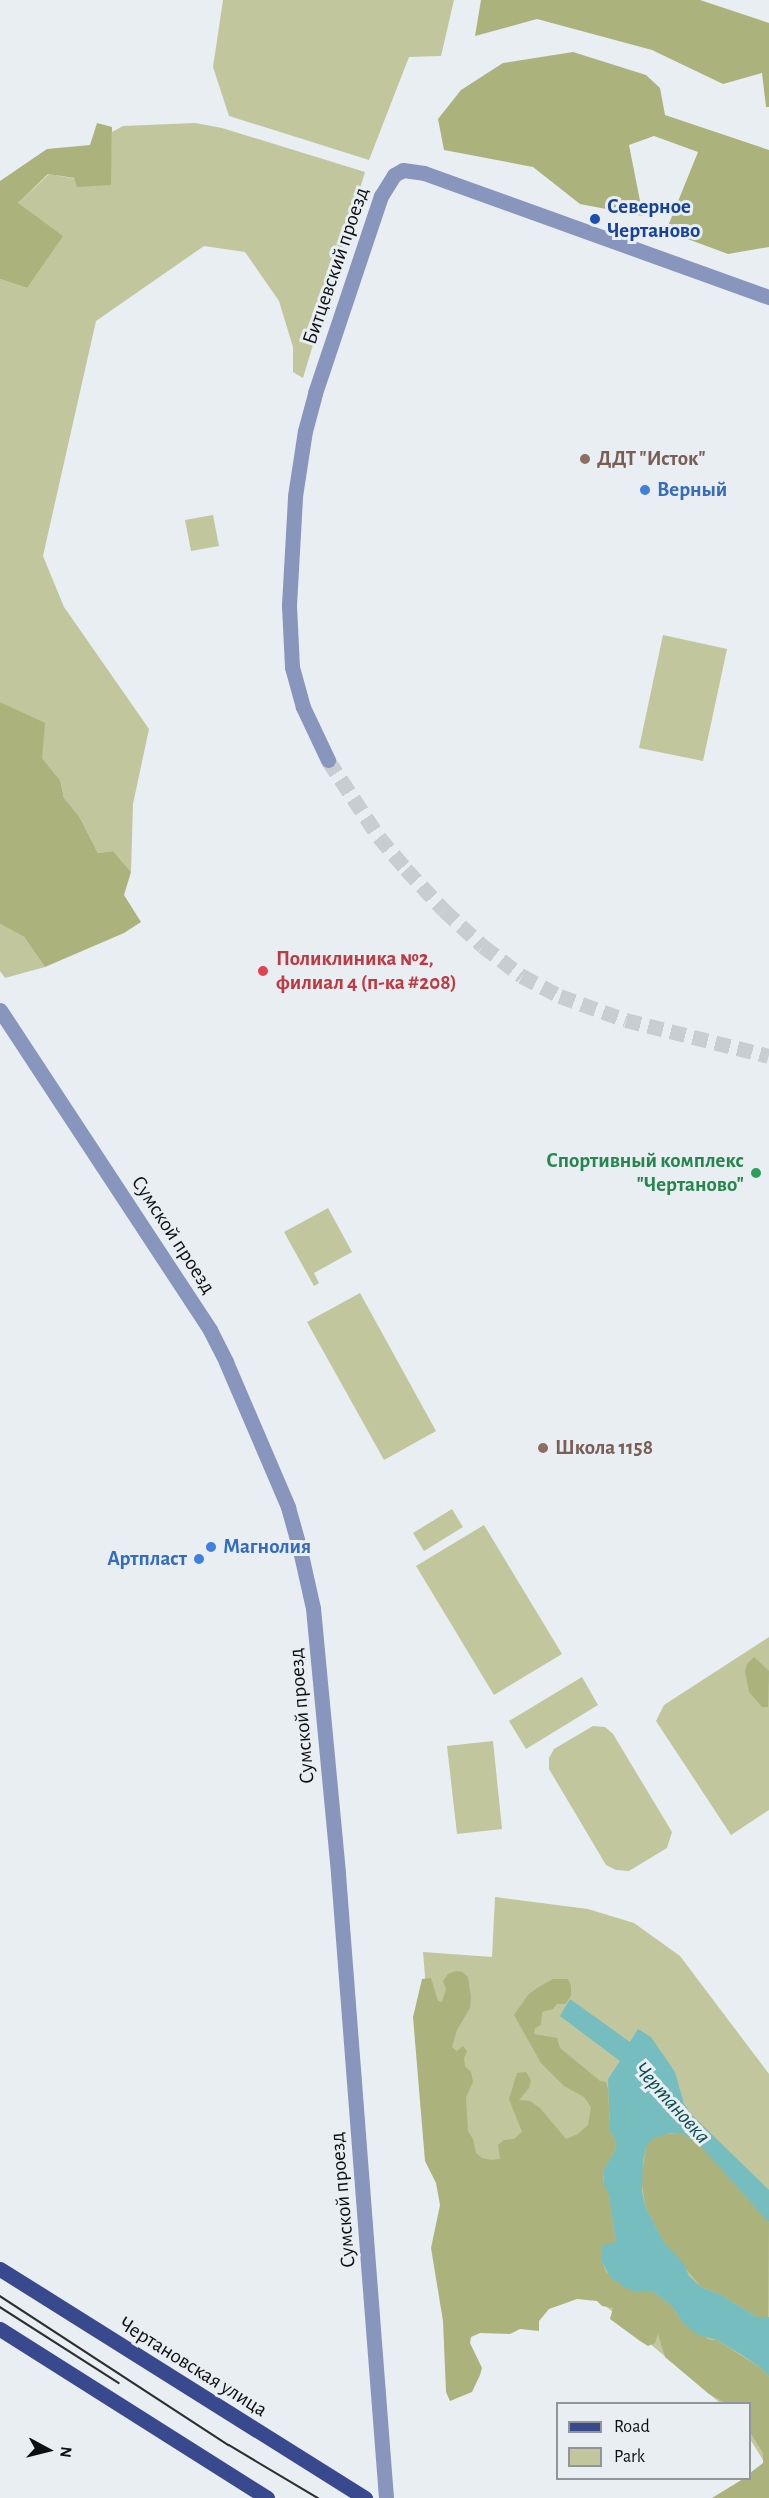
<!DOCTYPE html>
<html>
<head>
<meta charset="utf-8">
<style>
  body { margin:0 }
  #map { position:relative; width:769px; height:2498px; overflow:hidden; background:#e9eef3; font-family:"Alegreya Sans",sans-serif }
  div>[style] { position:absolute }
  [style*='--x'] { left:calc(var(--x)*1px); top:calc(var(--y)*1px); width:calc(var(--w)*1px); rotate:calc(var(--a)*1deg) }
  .green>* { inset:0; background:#c1c69c }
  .forest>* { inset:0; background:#acb27c }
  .water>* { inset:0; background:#75bdbf }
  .minor-tunnel>* { height:15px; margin-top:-7.5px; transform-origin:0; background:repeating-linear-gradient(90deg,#c8cdd1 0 15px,transparent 0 23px) }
  .minor>* { height:15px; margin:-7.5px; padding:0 7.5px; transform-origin:7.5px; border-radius:7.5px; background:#8895bc }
  .major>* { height:15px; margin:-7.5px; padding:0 7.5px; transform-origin:7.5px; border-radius:7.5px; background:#384a8d }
  .tram>* { height:1.5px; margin:-0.75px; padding:0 0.75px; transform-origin:0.75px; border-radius:0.75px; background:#2c2e31 }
  .dots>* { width:16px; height:16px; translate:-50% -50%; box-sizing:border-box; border:3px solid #e9eef3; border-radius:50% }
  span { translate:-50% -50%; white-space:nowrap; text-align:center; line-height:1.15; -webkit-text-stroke:6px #e9eef3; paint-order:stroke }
  .transit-label { font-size:21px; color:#164399; font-weight:700 }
  .left { translate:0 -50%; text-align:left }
  .street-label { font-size:21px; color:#0d0f11 }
  .education-label { font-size:21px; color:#785e54; font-weight:700 }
  .shop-label { font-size:21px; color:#366cbe; font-weight:700 }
  .right { translate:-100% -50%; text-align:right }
  .health-label { font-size:21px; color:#be3a42; font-weight:700 }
  .leisure-label { font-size:21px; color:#27864d; font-weight:700 }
  .water-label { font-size:22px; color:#074c4e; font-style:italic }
  .legend { position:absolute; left:556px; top:2402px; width:195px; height:78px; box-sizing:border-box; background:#e9eef3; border:2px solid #919599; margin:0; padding:8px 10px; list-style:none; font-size:18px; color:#0d0f11 }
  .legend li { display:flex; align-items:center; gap:12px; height:30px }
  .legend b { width:30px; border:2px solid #919599 }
  .north { position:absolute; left:18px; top:2420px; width:60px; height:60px; -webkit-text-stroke:4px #e9eef3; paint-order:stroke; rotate:97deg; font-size:16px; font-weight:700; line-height:24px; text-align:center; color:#0d0f11 }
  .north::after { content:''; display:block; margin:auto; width:21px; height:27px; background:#0d0f11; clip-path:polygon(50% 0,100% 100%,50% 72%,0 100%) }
</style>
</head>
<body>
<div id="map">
  <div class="green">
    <i style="clip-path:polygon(223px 0,454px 0,441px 56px,409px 57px,369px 160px,229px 116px,213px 67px)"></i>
    <i style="clip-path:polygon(195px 123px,222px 128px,365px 172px,303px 378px,293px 372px,293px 347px,279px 301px,245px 252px,204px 246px,96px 321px,43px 556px,64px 607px,149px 729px,133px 804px,131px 872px,113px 851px,98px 853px,79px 816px,64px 798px,60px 780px,42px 758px,16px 711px,0 702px,0 279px,27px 288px,18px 203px,49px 174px,110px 185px,112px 132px,123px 126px)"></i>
    <i style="clip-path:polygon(213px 515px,219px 546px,191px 551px,185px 520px)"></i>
    <i style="clip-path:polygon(663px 635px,727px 649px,703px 761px,639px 748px)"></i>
    <i style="clip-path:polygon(0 924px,24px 937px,45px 967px,5px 978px,0 971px)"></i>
    <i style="clip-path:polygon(328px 1208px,352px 1252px,314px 1273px,319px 1283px,314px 1286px,284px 1232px)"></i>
    <i style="clip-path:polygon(360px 1293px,436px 1431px,384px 1460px,307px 1322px)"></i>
    <i style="clip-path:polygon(452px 1509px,463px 1527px,424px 1551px,413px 1533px)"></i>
    <i style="clip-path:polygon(484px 1525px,562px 1654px,494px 1695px,416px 1566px)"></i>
    <i style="clip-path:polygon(769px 1637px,769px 1810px,731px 1835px,656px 1721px,664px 1705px)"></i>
    <i style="clip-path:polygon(582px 1677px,598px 1705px,526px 1749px,509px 1721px)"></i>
    <i style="clip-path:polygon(593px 1726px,605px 1727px,613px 1734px,672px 1832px,667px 1848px,629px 1871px,616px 1870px,606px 1865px,549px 1769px,549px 1758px,554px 1749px)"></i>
    <i style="clip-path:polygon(493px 1741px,502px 1829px,457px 1834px,447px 1746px)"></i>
    <i style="clip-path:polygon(495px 1897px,588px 1909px,634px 1923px,680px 1956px,769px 2074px,769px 2464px,763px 2460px,750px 2439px,750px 2404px,720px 2403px,589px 2292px,452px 2303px,423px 1952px,492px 1957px)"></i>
  </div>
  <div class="forest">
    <i style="clip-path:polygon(481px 0,700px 0,769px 23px,769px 107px,766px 107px,762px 73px,723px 84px,652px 50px,537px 19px,475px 36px)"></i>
    <i style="clip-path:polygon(573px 52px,646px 75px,660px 88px,665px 115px,769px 150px,769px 247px,728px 254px,666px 231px,698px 152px,654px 136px,629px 145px,643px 216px,580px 204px,533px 167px,444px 150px,438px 119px,461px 90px,503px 63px)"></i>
    <i style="clip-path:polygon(97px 123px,112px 127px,111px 185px,77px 187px,74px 178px,48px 174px,18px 203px,63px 236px,27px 288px,0 279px,0 181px,47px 149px,90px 145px)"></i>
    <i style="clip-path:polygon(0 702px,45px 723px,42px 758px,60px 780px,64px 798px,79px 816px,98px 853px,113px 851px,131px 872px,124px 895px,141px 922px,124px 933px,45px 967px,24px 937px,0 924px)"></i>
    <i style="clip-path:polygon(754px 1657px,769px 1671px,768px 1707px,762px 1707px,749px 1692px,745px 1671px,747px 1664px)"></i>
    <i style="clip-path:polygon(456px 1971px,462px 1972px,468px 1977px,471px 1997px,470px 2008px,457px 2030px,452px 2047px,457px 2051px,463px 2046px,467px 2051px,464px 2058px,465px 2066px,471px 2072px,473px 2082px,466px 2097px,468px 2131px,473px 2139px,476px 2153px,482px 2158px,491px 2160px,500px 2159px,498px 2145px,504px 2140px,514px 2139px,522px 2132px,509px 2099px,517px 2073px,526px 2072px,531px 2080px,529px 2088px,519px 2100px,530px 2101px,540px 2108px,566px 2139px,578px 2134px,588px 2125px,591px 2107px,584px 2097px,564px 2086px,541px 2063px,514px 2015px,528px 1995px,537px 1988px,553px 1979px,568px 1979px,571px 1986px,571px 1996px,565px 2004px,557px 2004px,553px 2009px,542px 2012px,541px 2025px,535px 2028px,534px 2034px,557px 2038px,560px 2048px,600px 2081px,606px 2082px,608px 2089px,610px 2130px,616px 2141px,615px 2151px,603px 2171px,603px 2179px,609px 2195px,616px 2242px,602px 2262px,606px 2272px,633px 2291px,652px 2291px,673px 2307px,682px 2322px,689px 2327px,710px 2340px,717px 2340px,765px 2371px,769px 2377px,769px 2498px,712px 2498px,743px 2479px,750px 2478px,750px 2473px,763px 2463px,763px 2453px,750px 2432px,750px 2404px,726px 2403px,709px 2394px,665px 2357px,658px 2334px,655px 2343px,648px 2346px,640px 2341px,610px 2319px,613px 2308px,602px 2306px,597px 2301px,577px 2299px,549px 2309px,539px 2321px,539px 2331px,520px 2329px,510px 2334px,480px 2333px,471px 2337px,470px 2343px,482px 2368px,480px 2375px,472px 2392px,450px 2401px,446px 2392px,443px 2321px,431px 2248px,440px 2205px,436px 2183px,425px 2161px,413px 2017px,422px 1979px,431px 1978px,438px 2001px,442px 2002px,446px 1989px,443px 1981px,448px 1974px)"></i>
    <i style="clip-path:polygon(681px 2133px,700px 2145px,720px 2165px,769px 2223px,768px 2318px,757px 2317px,721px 2295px,701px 2287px,665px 2244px,646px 2208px,641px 2179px,646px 2147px,652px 2139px,661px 2134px)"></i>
  </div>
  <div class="water">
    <i style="clip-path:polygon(570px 1999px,630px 2042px,638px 2029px,651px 2037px,675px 2072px,684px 2104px,692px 2115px,769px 2190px,769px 2223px,700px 2145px,681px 2133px,670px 2133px,652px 2139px,646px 2147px,643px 2161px,642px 2191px,646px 2208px,656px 2227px,665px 2244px,684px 2264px,689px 2276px,701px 2287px,721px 2295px,757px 2317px,769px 2317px,769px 2377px,765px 2371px,742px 2355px,717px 2340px,698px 2335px,682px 2322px,673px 2307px,652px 2291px,633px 2291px,624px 2287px,610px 2277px,602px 2262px,602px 2246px,616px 2242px,609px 2195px,604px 2184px,603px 2171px,615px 2151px,616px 2141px,610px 2130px,608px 2079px,620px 2061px,560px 2016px)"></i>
  </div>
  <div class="minor-tunnel">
    <i style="--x:328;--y:760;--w:92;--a:56.5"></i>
    <i style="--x:379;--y:837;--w:42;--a:49.8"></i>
    <i style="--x:406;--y:869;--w:56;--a:47.2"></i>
    <i style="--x:444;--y:910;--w:53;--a:42.7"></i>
    <i style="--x:483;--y:946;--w:49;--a:37.6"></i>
    <i style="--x:522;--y:976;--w:43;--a:27.8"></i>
    <i style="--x:560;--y:996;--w:70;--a:20"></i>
    <i style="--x:626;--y:1020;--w:147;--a:14.1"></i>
  </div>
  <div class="minor">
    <i style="--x:328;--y:760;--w:59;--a:-115.3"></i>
    <i style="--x:303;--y:707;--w:41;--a:-105.4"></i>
    <i style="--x:292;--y:667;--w:62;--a:-92.8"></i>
    <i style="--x:289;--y:605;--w:109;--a:-86.8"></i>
    <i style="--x:295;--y:496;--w:66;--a:-81.3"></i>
    <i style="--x:305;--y:431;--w:39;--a:-75"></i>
    <i style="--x:315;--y:393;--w:208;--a:-71.5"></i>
    <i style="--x:381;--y:196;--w:25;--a:-58"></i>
    <i style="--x:394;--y:175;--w:10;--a:-29"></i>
    <i style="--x:403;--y:170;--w:21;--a:8"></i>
    <i style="--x:424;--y:173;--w:367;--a:19.8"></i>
    <i style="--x:0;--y:1010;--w:383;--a:56.7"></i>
    <i style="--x:210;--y:1330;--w:36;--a:63"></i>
    <i style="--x:226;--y:1362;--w:158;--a:66.8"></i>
    <i style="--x:288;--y:1507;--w:45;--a:74.4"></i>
    <i style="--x:300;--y:1550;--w:59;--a:77.4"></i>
    <i style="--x:313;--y:1608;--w:267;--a:84.6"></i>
    <i style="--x:338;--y:1874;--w:626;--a:85.6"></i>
  </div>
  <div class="major">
    <i style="--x:0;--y:2269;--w:431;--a:32.1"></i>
    <i style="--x:0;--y:2329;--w:316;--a:32.3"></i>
  </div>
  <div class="tram">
    <i style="--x:0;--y:2296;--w:273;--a:33.1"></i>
    <i style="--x:229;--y:2445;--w:104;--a:30.8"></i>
    <i style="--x:0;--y:2307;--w:141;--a:32.6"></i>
  </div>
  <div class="dots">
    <i style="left:595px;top:219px;background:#1a4fb4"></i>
    <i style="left:585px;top:459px;background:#8d6e63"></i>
    <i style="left:645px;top:490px;background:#3f7fe0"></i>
    <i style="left:263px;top:971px;background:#e0444e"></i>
    <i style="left:756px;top:1173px;background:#2e9e5b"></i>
    <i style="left:543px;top:1448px;background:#8d6e63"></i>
    <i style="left:211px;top:1547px;background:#3f7fe0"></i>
    <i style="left:199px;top:1559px;background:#3f7fe0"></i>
  </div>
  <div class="transit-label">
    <span class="left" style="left:607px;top:219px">Северное<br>Чертаново</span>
  </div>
  <div class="street-label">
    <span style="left:336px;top:266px;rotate:-71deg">Битцевский проезд</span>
    <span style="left:173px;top:1235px;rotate:57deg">Сумской проезд</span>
    <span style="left:302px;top:1716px;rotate:-95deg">Сумской проезд</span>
    <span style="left:343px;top:2200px;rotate:-95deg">Сумской проезд</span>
    <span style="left:193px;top:2367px;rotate:32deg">Чертановская улица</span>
  </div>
  <div class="education-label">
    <span class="left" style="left:597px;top:459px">ДДТ "Исток"</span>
    <span class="left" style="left:555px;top:1448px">Школа 1158</span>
  </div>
  <div class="shop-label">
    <span class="left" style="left:657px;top:490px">Верный</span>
    <span class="left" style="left:223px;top:1547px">Магнолия</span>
    <span class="right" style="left:187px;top:1559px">Артпласт</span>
  </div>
  <div class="health-label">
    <span class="left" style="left:276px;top:971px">Поликлиника №2,<br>филиал 4 (п-ка #208)</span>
  </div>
  <div class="leisure-label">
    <span class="right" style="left:744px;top:1173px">Спортивный комплекс<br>"Чертаново"</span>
  </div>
  <div class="water-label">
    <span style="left:672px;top:2103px;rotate:48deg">Чертановка</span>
  </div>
  <ul class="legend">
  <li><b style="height:8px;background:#384a8d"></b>Road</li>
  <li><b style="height:16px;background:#c1c69c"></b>Park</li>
  </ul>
  <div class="north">N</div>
</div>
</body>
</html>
